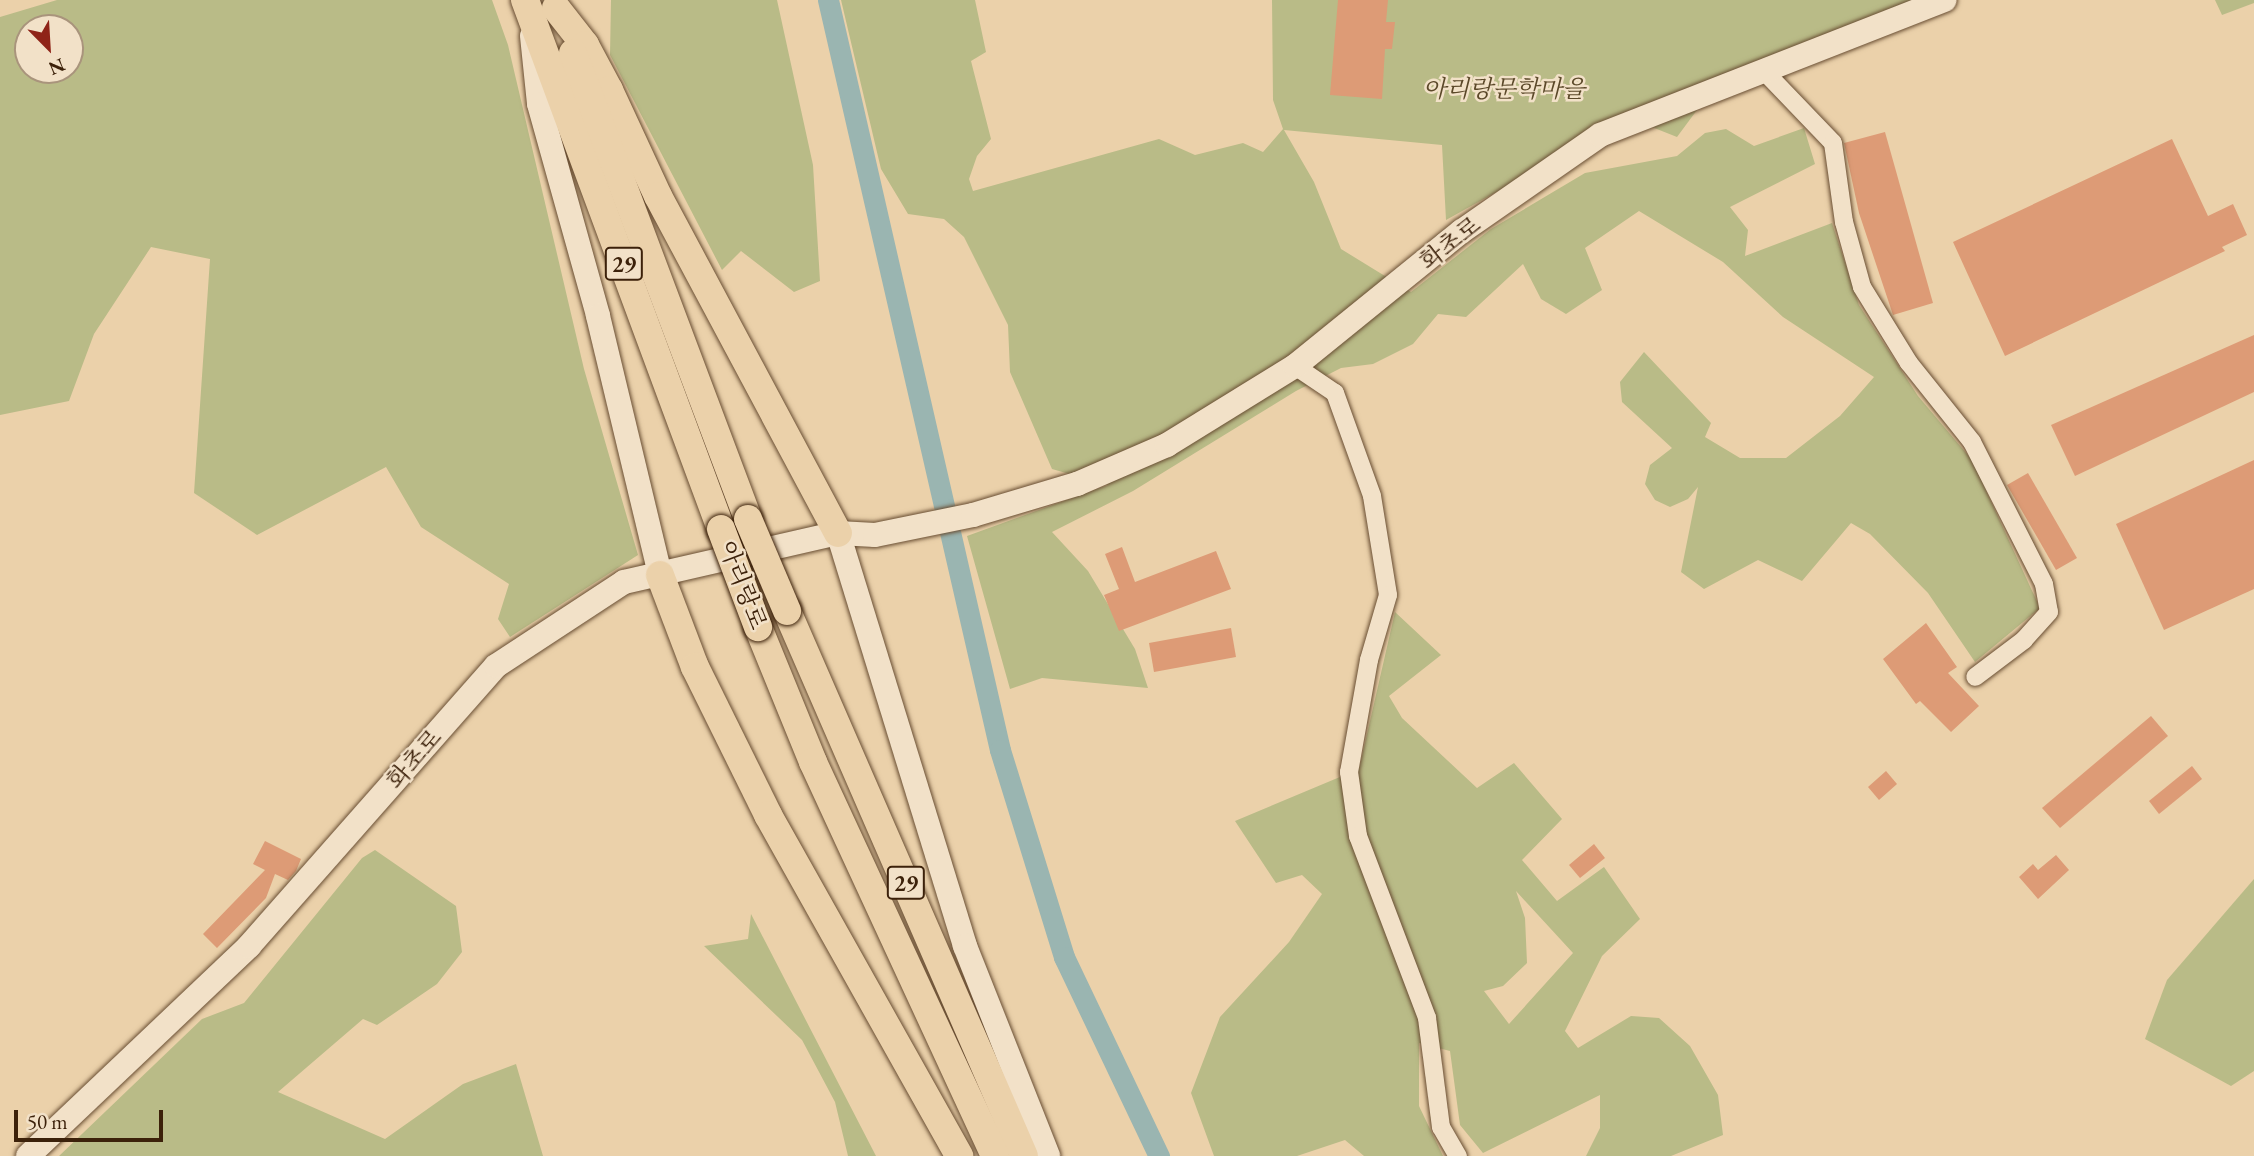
<!DOCTYPE html>
<html>
<head>
<meta charset="utf-8">
<style>
  body { margin:0 }
  #map { position:relative; width:2254px; height:1156px; overflow:hidden; background:#ebd1aa; font-family:"EB Garamond","Noto Serif KR",serif }
  div>[style] { position:absolute }
  [style*='--x'] { left:calc(var(--x)*1px); top:calc(var(--y)*1px); width:calc(var(--w)*1px); rotate:calc(var(--a)*1deg) }
  .green>* { inset:0; background:#b9bb87 }
  .canal>* { height:21px; margin:-10.5px; padding:0 10.5px; transform-origin:10.5px; border-radius:10.5px; background:#9ab5b1 }
  .building>* { inset:0; background:#dd9b76 }
  .roads { filter:drop-shadow(0 0 2px #684d32) drop-shadow(0 0 2px #684d32) }
  .street>* { height:18px; margin:-9px; padding:0 9px; transform-origin:9px; border-radius:9px; background:#f2e1c8 }
  .secondary>* { height:24px; margin:-12px; padding:0 12px; transform-origin:12px; border-radius:12px; background:#f2e1c8 }
  .primary>* { height:28px; margin:-14px; padding:0 14px; transform-origin:14px; border-radius:14px; background:#ebd1aa }
  .bridges { filter:drop-shadow(0 0 2px #3c210a) drop-shadow(0 0 2px #3c210a) }
  .primary-bridge>* { height:28px; margin:-14px; padding:0 14px; transform-origin:14px; border-radius:14px; background:#ebd1aa }
  span { translate:-50% -50%; white-space:nowrap; text-align:center; line-height:1.15; -webkit-text-stroke:5px #f2e1c8; paint-order:stroke }
  .shield-label span { padding:2px 5px; background:#f2e1c8; border:2px solid; border-radius:5px; -webkit-text-stroke-width:0 }
  .shield-label { font-size:23px; color:#3c210a; font-weight:700 }
  .park-label { font-size:24px; color:#5b4829; font-style:italic }
  .street-label { font-size:24px; color:#3c210a }
  .north { position:absolute; left:14px; top:14px; width:70px; height:70px; box-sizing:border-box; background:#f2e1c8; border:2px solid #a9947c; border-radius:50%; rotate:156deg; font-size:19px; font-weight:700; line-height:28px; text-align:center; color:#3c210a }
  .north::after { content:''; display:block; margin:auto; width:24px; height:32px; background:#8f2418; clip-path:polygon(50% 0,100% 100%,50% 72%,0 100%) }
  .scale { position:absolute; left:14px; top:1110px; width:149px; height:32px; box-sizing:border-box; border:4px solid #3c210a; border-top:0; padding-left:9px; font-size:21px; line-height:24px; white-space:nowrap; color:#3c210a; -webkit-text-stroke:5px #f2e1c8; paint-order:stroke }
</style>
</head>
<body>
<div id="map">
  <div class="green">
    <i style="clip-path:polygon(evenodd,57px 0,492px 0,508px 45px,584px 369px,638px 555px,510px 637px,498px 619px,509px 584px,421px 527px,386px 467px,257px 535px,194px 493px,210px 259px,151px 247px,94px 334px,69px 401px,0 415px,0 17px,57px 0,70px 28px,70px 70px,28px 70px,28px 28px,70px 28px)"></i>
    <i style="clip-path:polygon(611px 0,777px 0,813px 165px,820px 281px,794px 292px,741px 251px,722px 270px,610px 55px)"></i>
    <i style="clip-path:polygon(841px 0,975px 0,986px 52px,971px 61px,991px 139px,977px 156px,969px 179px,973px 191px,1159px 139px,1195px 155px,1243px 143px,1263px 152px,1283px 129px,1273px 100px,1272px 0,1920px 0,1717px 83px,1677px 137px,1629px 118px,1446px 220px,1442px 145px,1284px 130px,1314px 182px,1341px 249px,1411px 292px,1491px 229px,1585px 173px,1677px 156px,1705px 133px,1726px 129px,1754px 146px,1804px 128px,1815px 164px,1730px 207px,1748px 230px,1745px 256px,1832px 223px,1859px 305px,1918px 396px,1972px 460px,2040px 608px,1975px 662px,1928px 593px,1870px 534px,1851px 523px,1802px 581px,1758px 560px,1704px 589px,1681px 572px,1698px 487px,1688px 499px,1670px 507px,1655px 500px,1645px 484px,1650px 465px,1672px 448px,1622px 402px,1620px 382px,1644px 352px,1711px 423px,1705px 437px,1740px 458px,1786px 458px,1840px 416px,1874px 377px,1783px 317px,1723px 262px,1639px 211px,1585px 248px,1602px 290px,1566px 314px,1541px 299px,1523px 264px,1466px 317px,1438px 314px,1413px 344px,1373px 364px,1341px 368px,1296px 391px,1133px 491px,1052px 532px,1088px 571px,1135px 649px,1148px 688px,1042px 678px,1010px 689px,967px 536px,1108px 485px,1052px 469px,1010px 372px,1008px 325px,964px 237px,944px 219px,908px 214px,881px 169px)"></i>
    <i style="clip-path:polygon(2215px 0,2254px 0,2254px 3px,2222px 15px)"></i>
    <i style="clip-path:polygon(evenodd,1395px 612px,1441px 655px,1389px 696px,1402px 718px,1477px 788px,1514px 763px,1562px 819px,1522px 860px,1557px 901px,1604px 867px,1640px 919px,1602px 956px,1565px 1031px,1578px 1048px,1631px 1016px,1659px 1018px,1690px 1046px,1718px 1095px,1723px 1135px,1671px 1156px,1586px 1156px,1600px 1128px,1600px 1095px,1483px 1153px,1460px 1125px,1450px 1051px,1419px 1043px,1419px 1106px,1443px 1156px,1364px 1156px,1345px 1140px,1297px 1156px,1214px 1156px,1191px 1093px,1220px 1017px,1289px 942px,1322px 894px,1302px 875px,1276px 883px,1235px 821px,1359px 769px,1395px 612px,1516px 891px,1573px 953px,1509px 1024px,1484px 991px,1503px 986px,1527px 963px,1525px 918px,1516px 891px)"></i>
    <i style="clip-path:polygon(375px 850px,456px 906px,462px 952px,437px 984px,377px 1025px,363px 1019px,278px 1092px,385px 1139px,463px 1084px,516px 1064px,543px 1156px,59px 1156px,202px 1019px,244px 1003px,362px 858px)"></i>
    <i style="clip-path:polygon(2254px 879px,2254px 1071px,2231px 1086px,2145px 1039px,2167px 980px)"></i>
    <i style="clip-path:polygon(751px 914px,876px 1156px,848px 1156px,835px 1102px,802px 1040px,704px 946px,748px 939px)"></i>
  </div>
  <div class="canal">
    <i style="--x:828;--y:0;--w:769;--a:77.08"></i>
    <i style="--x:1000;--y:750;--w:217;--a:72.8"></i>
    <i style="--x:1064;--y:957;--w:221;--a:64.5"></i>
  </div>
  <div class="building">
    <i style="clip-path:polygon(1338px 0,1388px 0,1386px 22px,1395px 22px,1392px 49px,1385px 49px,1382px 99px,1330px 95px)"></i>
    <i style="clip-path:polygon(1885px 132px,1933px 303px,1893px 315px,1859px 213px,1844px 143px)"></i>
    <i style="clip-path:polygon(2172px 139px,2208px 216px,2233px 204px,2247px 235px,2222px 247px,2225px 251px,2005px 356px,1953px 242px)"></i>
    <i style="clip-path:polygon(2254px 335px,2254px 392px,2075px 476px,2051px 425px)"></i>
    <i style="clip-path:polygon(2254px 460px,2254px 589px,2164px 630px,2116px 524px)"></i>
    <i style="clip-path:polygon(2028px 473px,2077px 558px,2056px 570px,2007px 485px)"></i>
    <i style="clip-path:polygon(1122px 547px,1135px 582px,1216px 551px,1231px 589px,1119px 631px,1104px 595px,1119px 589px,1105px 554px)"></i>
    <i style="clip-path:polygon(1926px 623px,1957px 667px,1948px 673px,1979px 706px,1951px 732px,1920px 701px,1916px 704px,1883px 659px)"></i>
    <i style="clip-path:polygon(1231px 628px,1236px 657px,1154px 672px,1149px 643px)"></i>
    <i style="clip-path:polygon(2151px 716px,2168px 736px,2060px 828px,2042px 808px)"></i>
    <i style="clip-path:polygon(2192px 766px,2202px 779px,2159px 814px,2149px 801px)"></i>
    <i style="clip-path:polygon(1886px 771px,1897px 784px,1879px 800px,1868px 787px)"></i>
    <i style="clip-path:polygon(265px 841px,301px 859px,296px 871px,288px 880px,275px 874px,266px 898px,217px 948px,203px 934px,265px 870px,253px 864px)"></i>
    <i style="clip-path:polygon(1594px 844px,1605px 858px,1580px 878px,1569px 865px)"></i>
    <i style="clip-path:polygon(2056px 855px,2069px 870px,2038px 899px,2019px 877px,2033px 864px,2038px 870px)"></i>
  </div>
  <div class="roads">
    <div class="street">
      <i style="--x:1765;--y:72;--w:98;--a:46.2"></i>
      <i style="--x:1833;--y:143;--w:80;--a:82.1"></i>
      <i style="--x:1844;--y:222;--w:67;--a:74.5"></i>
      <i style="--x:1862;--y:287;--w:89;--a:58.3"></i>
      <i style="--x:1909;--y:363;--w:101;--a:51.4"></i>
      <i style="--x:1972;--y:442;--w:159;--a:63.1"></i>
      <i style="--x:2044;--y:584;--w:28;--a:80"></i>
      <i style="--x:2049;--y:612;--w:38;--a:132"></i>
      <i style="--x:2024;--y:640;--w:61;--a:142.9"></i>
      <i style="--x:1295;--y:366;--w:48;--a:34"></i>
      <i style="--x:1335;--y:393;--w:109;--a:70.2"></i>
      <i style="--x:1372;--y:496;--w:100;--a:80.8"></i>
      <i style="--x:1388;--y:595;--w:68;--a:106.3"></i>
      <i style="--x:1369;--y:660;--w:114;--a:100.1"></i>
      <i style="--x:1349;--y:772;--w:65;--a:82"></i>
      <i style="--x:1358;--y:836;--w:195;--a:69.2"></i>
      <i style="--x:1427;--y:1018;--w:110;--a:82.7"></i>
      <i style="--x:1441;--y:1127;--w:34;--a:60"></i>
    </div>
    <div class="secondary">
      <i style="--x:532;--y:36;--w:68;--a:84.1"></i>
      <i style="--x:539;--y:104;--w:220;--a:74.4"></i>
      <i style="--x:598;--y:316;--w:266;--a:76.5"></i>
      <i style="--x:838;--y:533;--w:432;--a:72.9"></i>
      <i style="--x:965;--y:946;--w:226;--a:68.4"></i>
      <i style="--x:28;--y:1156;--w:305;--a:-43.5"></i>
      <i style="--x:249;--y:946;--w:373;--a:-48.6"></i>
      <i style="--x:496;--y:666;--w:153;--a:-33.3"></i>
      <i style="--x:624;--y:582;--w:220;--a:-12.9"></i>
      <i style="--x:838;--y:533;--w:37;--a:3"></i>
      <i style="--x:875;--y:535;--w:100;--a:-11.5"></i>
      <i style="--x:973;--y:515;--w:109;--a:-16.6"></i>
      <i style="--x:1077;--y:484;--w:98;--a:-23.4"></i>
      <i style="--x:1167;--y:445;--w:150;--a:-31.7"></i>
      <i style="--x:1295;--y:366;--w:215;--a:-39"></i>
      <i style="--x:1462;--y:231;--w:168;--a:-34.8"></i>
      <i style="--x:1600;--y:135;--w:370;--a:-21.4"></i>
    </div>
    <div class="primary">
      <i style="--x:525;--y:0;--w:564;--a:69.67"></i>
      <i style="--x:556;--y:8;--w:47;--a:51.9"></i>
      <i style="--x:585;--y:45;--w:51;--a:61.9"></i>
      <i style="--x:609;--y:90;--w:117;--a:65.2"></i>
      <i style="--x:658;--y:196;--w:382;--a:61.9"></i>
      <i style="--x:573;--y:53;--w:498;--a:69.4"></i>
      <i style="--x:660;--y:575;--w:98;--a:69.2"></i>
      <i style="--x:695;--y:667;--w:165;--a:63.7"></i>
      <i style="--x:768;--y:815;--w:391;--a:60.7"></i>
      <i style="--x:787;--y:611;--w:594;--a:66.5"></i>
      <i style="--x:758;--y:627;--w:146;--a:67.8"></i>
      <i style="--x:813;--y:762;--w:434;--a:65.2"></i>
    </div>
  </div>
  <div class="bridges">
    <div class="primary-bridge">
      <i style="--x:748;--y:519;--w:100;--a:67"></i>
      <i style="--x:721;--y:529;--w:105;--a:69.3"></i>
    </div>
  </div>
  <div class="shield-label">
    <span style="left:624px;top:264px">29</span>
    <span style="left:906px;top:883px">29</span>
  </div>
  <div class="park-label">
    <span style="left:1504px;top:89px">아리랑문학마을</span>
  </div>
  <div class="street-label">
    <span style="left:1450px;top:243px;rotate:-38deg">화초로</span>
    <span style="left:743px;top:585px;rotate:69deg">아리랑로</span>
    <span style="left:414px;top:759px;rotate:-49deg">화초로</span>
  </div>
  <div class="north">N</div>
  <div class="scale">50 m</div>
</div>
</body>
</html>
